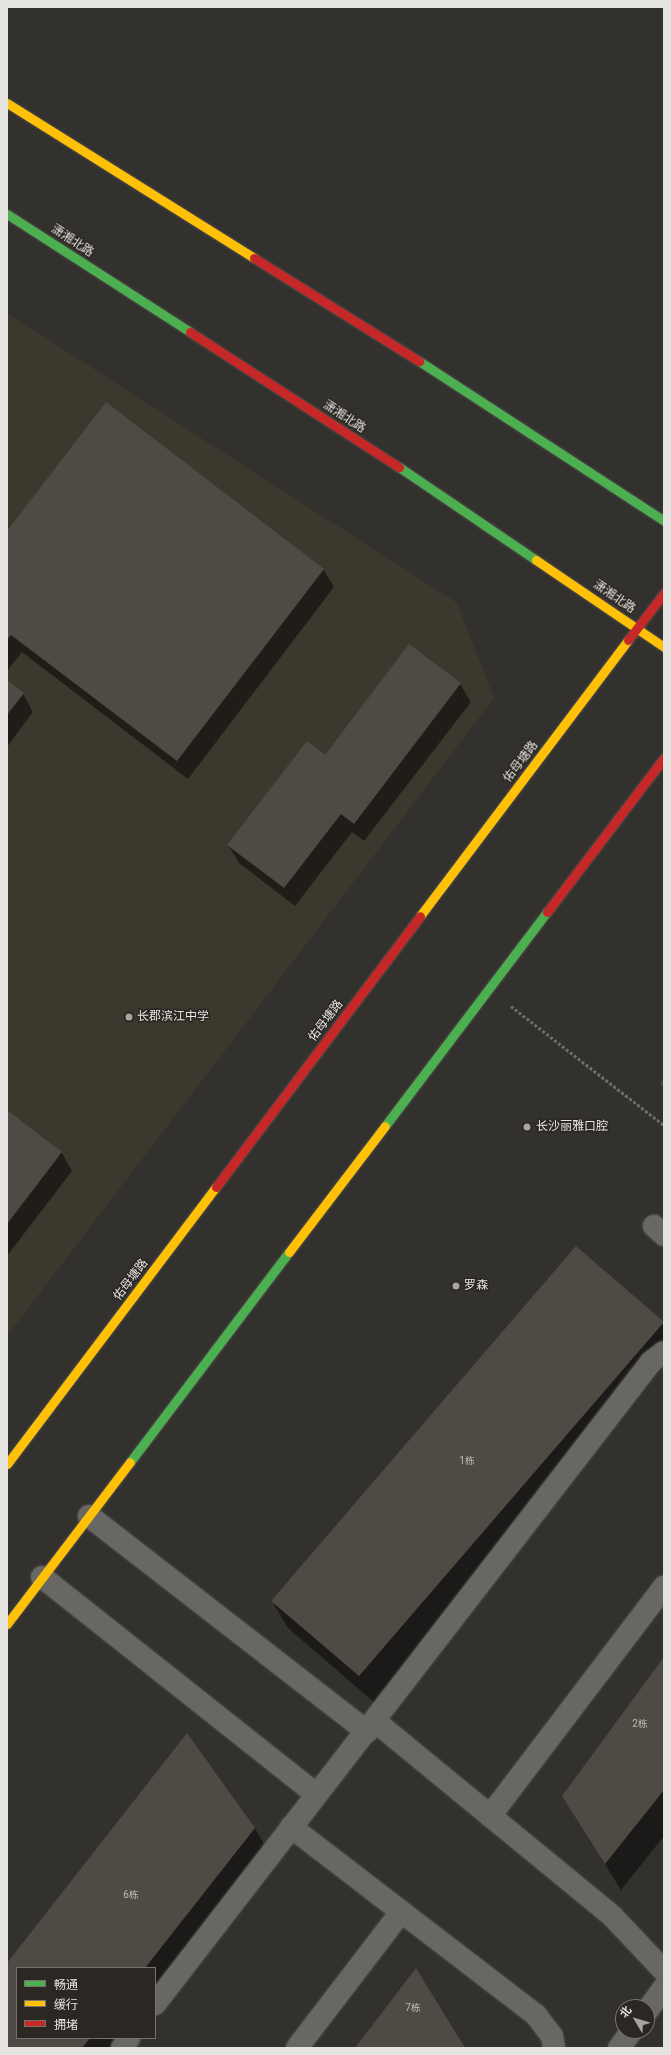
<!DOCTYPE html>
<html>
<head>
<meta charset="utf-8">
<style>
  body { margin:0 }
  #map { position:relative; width:671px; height:2055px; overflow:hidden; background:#33312e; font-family:Roboto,"Noto Sans SC",sans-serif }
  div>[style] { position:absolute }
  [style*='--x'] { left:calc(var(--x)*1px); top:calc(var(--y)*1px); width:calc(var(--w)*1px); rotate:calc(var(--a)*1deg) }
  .built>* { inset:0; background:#3d382d }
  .shadow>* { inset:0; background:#0007 }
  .building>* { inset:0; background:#4e4a44 }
  .path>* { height:2.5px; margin-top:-1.25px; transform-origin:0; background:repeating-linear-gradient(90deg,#6e6c6a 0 3px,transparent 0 5px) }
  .roads { filter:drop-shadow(0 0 1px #4f4e4c) drop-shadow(0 0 1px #4f4e4c) }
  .street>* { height:22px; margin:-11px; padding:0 11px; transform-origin:11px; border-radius:11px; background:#686764 }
  .fast>* { height:9px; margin:-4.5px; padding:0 4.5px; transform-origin:4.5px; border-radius:4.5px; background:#4caf50 }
  .slow>* { height:9px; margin:-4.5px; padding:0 4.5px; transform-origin:4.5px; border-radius:4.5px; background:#ffc107 }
  .jam>* { height:9px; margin:-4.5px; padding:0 4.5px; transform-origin:4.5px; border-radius:4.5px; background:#c62828 }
  .dots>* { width:11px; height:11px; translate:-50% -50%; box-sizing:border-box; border:2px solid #2b2823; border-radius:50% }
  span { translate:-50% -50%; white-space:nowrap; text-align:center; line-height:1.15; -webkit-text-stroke:3px #2b2823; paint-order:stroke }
  .number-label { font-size:10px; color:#c0beb9 }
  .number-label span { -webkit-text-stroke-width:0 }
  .street-label { font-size:12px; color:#e6e4e0 }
  .poi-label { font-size:12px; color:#e6e4e0 }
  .left { translate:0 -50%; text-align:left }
  .frame { position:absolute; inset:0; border:8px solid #e6e4e0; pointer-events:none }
  .legend { position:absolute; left:16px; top:1967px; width:140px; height:72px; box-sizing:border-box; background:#2b2823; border:1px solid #76736f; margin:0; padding:5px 7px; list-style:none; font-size:12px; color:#e6e4e0 }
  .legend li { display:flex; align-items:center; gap:8px; height:20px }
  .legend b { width:20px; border:1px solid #76736f }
  .north { position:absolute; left:615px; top:1999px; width:40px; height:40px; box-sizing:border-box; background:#2b2823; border:1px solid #76736f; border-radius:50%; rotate:308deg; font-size:11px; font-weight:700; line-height:16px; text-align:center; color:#e6e4e0 }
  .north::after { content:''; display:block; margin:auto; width:14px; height:18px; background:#a7a5a2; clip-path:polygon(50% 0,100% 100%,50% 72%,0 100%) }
</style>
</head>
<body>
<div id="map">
  <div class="built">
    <i style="clip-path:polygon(7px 313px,457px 603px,494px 698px,7px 1336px)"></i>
  </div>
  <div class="shadow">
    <i style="clip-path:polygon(7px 533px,323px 569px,334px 587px,188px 779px,22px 652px,7px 671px)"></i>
    <i style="clip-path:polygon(409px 645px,460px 684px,471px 702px,364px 841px,352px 832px,295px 906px,239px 863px,228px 845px,325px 756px)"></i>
    <i style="clip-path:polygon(7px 682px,23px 694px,33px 712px,7px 747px)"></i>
    <i style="clip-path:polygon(7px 1111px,62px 1153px,72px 1171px,7px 1256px)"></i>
    <i style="clip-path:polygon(663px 1322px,664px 1366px,375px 1703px,288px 1628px,272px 1601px)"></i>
    <i style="clip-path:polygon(664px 1659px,664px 1836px,621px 1890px,563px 1796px)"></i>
    <i style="clip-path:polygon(255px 1828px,270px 1855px,155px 2002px,155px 1968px,17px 1968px,17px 2038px,126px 2038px,119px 2048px,7px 2048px,7px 1964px)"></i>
  </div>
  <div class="building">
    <i style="clip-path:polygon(106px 402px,324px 569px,177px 761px,11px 635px,7px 640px,7px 531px)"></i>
    <i style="clip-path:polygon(409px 644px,461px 683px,354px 824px,341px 814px,284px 888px,227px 845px,307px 741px,325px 755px)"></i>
    <i style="clip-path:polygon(7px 680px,24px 693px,7px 715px)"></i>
    <i style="clip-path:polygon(664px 1079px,664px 1087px,660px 1084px)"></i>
    <i style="clip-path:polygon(7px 1110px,62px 1152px,7px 1224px)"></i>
    <i style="clip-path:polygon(576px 1246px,664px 1322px,359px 1676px,271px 1601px)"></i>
    <i style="clip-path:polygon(664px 1657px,664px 1790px,605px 1864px,562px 1796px)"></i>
    <i style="clip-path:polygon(187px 1733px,255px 1828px,145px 1968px,17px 1968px,17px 2038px,90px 2038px,82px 2048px,7px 2048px,7px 1963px)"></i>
    <i style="clip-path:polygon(416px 1968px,465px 2048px,355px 2048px)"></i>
  </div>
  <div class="path">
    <i style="--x:511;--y:1006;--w:194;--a:37.9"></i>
  </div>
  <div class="roads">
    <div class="street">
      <i style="--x:654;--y:1226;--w:13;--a:42"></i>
      <i style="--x:89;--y:1516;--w:352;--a:37.8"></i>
      <i style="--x:42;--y:1577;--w:350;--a:38.4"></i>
      <i style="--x:376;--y:1722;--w:307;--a:39.4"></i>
      <i style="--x:613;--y:1917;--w:74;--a:46.6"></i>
      <i style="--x:490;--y:1816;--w:288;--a:-52.8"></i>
      <i style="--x:291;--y:1827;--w:309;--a:37.5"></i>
      <i style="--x:536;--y:2015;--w:26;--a:53"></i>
      <i style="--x:552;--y:2036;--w:12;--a:81"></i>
      <i style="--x:155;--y:2004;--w:811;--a:-52.31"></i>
      <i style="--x:651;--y:1362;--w:16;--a:-38"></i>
      <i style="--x:647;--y:2011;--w:29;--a:-54"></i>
      <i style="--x:122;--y:2048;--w:12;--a:-55"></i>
      <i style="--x:297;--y:2048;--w:171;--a:-52.6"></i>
      <i style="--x:619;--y:2048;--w:21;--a:-53"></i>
    </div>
    <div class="fast">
      <i style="--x:7;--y:214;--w:218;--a:32.8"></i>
      <i style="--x:419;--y:361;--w:293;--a:33.1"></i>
      <i style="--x:399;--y:467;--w:166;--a:34.2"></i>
      <i style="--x:385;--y:1126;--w:268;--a:-52.9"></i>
      <i style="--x:130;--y:1462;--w:263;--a:-52.9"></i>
    </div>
    <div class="slow">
      <i style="--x:7;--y:103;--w:292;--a:32.1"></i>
      <i style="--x:536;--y:560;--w:155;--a:34.2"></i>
      <i style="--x:420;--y:916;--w:346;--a:-53"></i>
      <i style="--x:289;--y:1252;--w:158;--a:-52.7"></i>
      <i style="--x:7;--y:1464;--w:347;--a:-53"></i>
      <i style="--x:7;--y:1624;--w:203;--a:-52.8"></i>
    </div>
    <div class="jam">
      <i style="--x:254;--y:258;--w:195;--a:32"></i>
      <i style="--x:190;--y:332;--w:249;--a:32.9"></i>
      <i style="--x:628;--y:640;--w:59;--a:-52.5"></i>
      <i style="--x:547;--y:912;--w:193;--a:-52.8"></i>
      <i style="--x:216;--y:1187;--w:339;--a:-53"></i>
    </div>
  </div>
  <div class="dots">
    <i style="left:129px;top:1017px;background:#a7a5a2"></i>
    <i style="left:527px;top:1127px;background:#a7a5a2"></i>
    <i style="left:456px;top:1286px;background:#a7a5a2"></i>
  </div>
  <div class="number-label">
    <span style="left:467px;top:1461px">1栋</span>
    <span style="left:640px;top:1724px">2栋</span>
    <span style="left:131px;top:1895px">6栋</span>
    <span style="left:413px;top:2008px">7栋</span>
  </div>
  <div class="street-label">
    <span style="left:72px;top:241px;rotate:33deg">潇湘北路</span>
    <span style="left:344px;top:417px;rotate:33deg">潇湘北路</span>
    <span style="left:614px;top:597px;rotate:34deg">潇湘北路</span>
    <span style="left:521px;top:762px;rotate:-53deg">佑母塘路</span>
    <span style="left:326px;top:1021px;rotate:-53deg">佑母塘路</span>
    <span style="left:131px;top:1280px;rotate:-53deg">佑母塘路</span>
  </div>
  <div class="poi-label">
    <span class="left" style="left:137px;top:1017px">长郡滨江中学</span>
    <span class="left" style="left:536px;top:1127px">长沙丽雅口腔</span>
    <span class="left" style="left:464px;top:1286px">罗森</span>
  </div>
  <div class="frame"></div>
  <ul class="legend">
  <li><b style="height:5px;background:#4caf50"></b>畅通</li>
  <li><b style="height:5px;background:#ffc107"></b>缓行</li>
  <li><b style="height:5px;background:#c62828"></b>拥堵</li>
  </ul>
  <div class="north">北</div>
</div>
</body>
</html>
